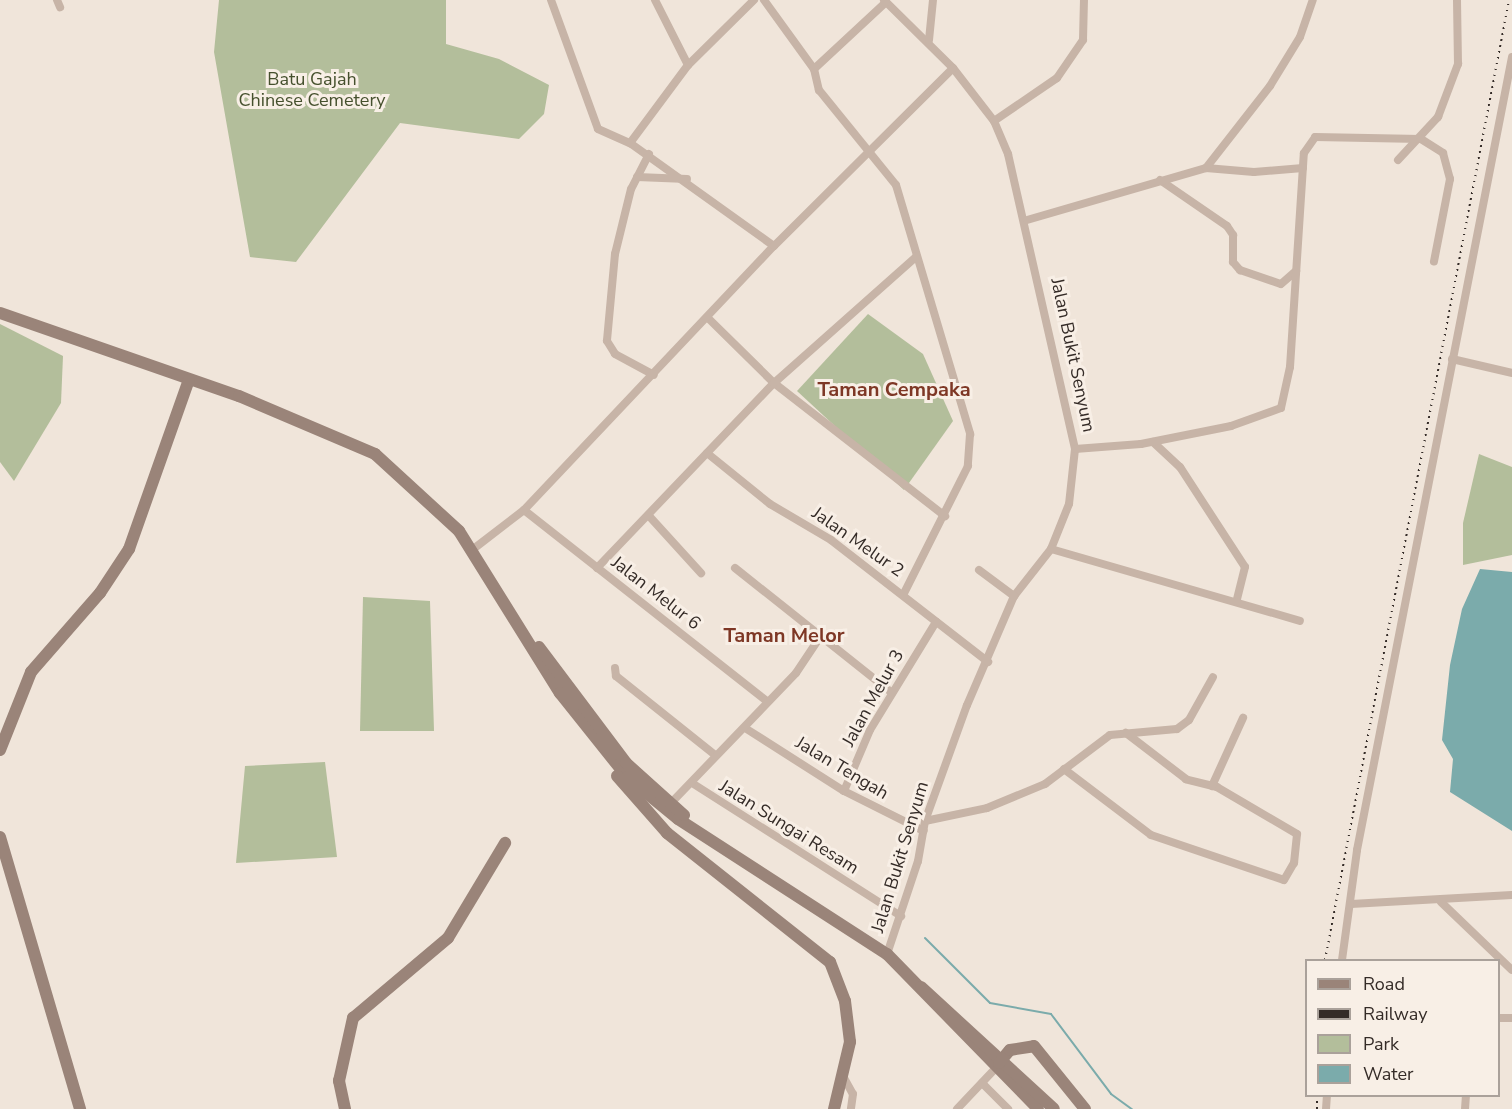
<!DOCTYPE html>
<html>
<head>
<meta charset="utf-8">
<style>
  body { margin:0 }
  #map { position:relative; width:1512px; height:1109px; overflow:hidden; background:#f0e5da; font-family:"Nunito Sans",sans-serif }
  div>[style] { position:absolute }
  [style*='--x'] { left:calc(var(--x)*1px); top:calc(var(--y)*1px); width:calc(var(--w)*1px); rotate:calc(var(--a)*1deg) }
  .green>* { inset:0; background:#b3be9b }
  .water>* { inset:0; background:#7babab }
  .stream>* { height:2px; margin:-1px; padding:0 1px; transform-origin:1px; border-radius:1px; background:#7babab }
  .street>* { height:8px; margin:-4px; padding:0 4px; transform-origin:4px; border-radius:4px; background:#c7b4a7 }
  .secondary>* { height:12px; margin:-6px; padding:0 6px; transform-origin:6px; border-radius:6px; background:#9a8479 }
  .rail>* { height:2px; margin-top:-1px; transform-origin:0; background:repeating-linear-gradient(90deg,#342b27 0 1.5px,transparent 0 6px) }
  span { translate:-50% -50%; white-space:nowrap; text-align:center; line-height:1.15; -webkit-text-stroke:6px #f8efe6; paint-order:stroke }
  .park-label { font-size:18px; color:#45502d }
  .street-label { font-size:18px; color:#342b27 }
  .neighbourhood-label { font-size:20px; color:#7e3725; font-weight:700 }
  .legend { position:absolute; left:1305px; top:959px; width:195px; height:138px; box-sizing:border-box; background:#f8efe6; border:2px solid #aaa19a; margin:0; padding:8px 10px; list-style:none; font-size:18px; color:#342b27 }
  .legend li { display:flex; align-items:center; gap:12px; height:30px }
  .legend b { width:30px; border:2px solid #aaa19a }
</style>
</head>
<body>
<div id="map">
  <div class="green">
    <i style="clip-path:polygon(219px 0,446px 0,446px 44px,499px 59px,549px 85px,544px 114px,519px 139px,400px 123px,296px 262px,250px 257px,214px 52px)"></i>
    <i style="clip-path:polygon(868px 314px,923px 354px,953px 421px,904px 490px,797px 391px)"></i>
    <i style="clip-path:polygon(0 324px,63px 356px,61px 403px,14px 481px,0 462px)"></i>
    <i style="clip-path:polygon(1479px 454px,1512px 467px,1512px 555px,1463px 565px,1463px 523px)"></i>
    <i style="clip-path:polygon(363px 597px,430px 601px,434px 731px,360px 731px)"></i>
    <i style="clip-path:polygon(325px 762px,337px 857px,236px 863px,245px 766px)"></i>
  </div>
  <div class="water">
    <i style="clip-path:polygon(1480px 569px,1512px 572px,1512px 831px,1450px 792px,1453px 759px,1442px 740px,1450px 665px,1462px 609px)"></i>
  </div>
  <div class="stream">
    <i style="--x:925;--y:938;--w:92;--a:45"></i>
    <i style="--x:990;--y:1003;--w:62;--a:10.2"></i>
    <i style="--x:1051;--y:1014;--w:100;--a:53.1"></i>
    <i style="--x:1111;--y:1094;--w:26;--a:36"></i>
  </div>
  <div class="street">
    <i style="--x:57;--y:0;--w:8;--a:67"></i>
    <i style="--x:551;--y:0;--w:137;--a:70"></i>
    <i style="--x:598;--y:129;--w:35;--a:24"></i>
    <i style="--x:655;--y:0;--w:73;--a:63.1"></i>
    <i style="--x:754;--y:0;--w:93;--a:135.4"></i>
    <i style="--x:688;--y:65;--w:97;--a:126.6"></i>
    <i style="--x:630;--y:143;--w:177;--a:35.6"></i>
    <i style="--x:764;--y:0;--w:85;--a:54.1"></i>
    <i style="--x:814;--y:69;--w:22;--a:77"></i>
    <i style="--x:819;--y:90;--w:122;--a:51"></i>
    <i style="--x:896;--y:185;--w:260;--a:73.4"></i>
    <i style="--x:970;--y:434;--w:32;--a:94"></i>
    <i style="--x:968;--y:466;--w:144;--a:116.7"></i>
    <i style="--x:884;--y:0;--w:97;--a:44.6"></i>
    <i style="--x:953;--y:68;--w:67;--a:52.3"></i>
    <i style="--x:994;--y:121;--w:36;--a:67"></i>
    <i style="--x:1008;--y:154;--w:303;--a:77.2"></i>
    <i style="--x:1075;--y:449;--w:55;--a:96.2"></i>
    <i style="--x:1069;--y:504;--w:48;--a:111.8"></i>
    <i style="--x:1051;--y:549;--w:60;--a:128.2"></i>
    <i style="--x:1014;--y:596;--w:119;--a:113.3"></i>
    <i style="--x:967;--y:705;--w:123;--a:109.9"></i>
    <i style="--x:925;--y:821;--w:41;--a:99.9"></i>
    <i style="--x:918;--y:861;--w:98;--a:108.4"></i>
    <i style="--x:929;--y:40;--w:40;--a:-84.3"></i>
    <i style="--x:814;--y:69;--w:98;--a:-42.9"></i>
    <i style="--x:994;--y:121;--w:76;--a:-34.3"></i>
    <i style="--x:1057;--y:78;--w:46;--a:-55.6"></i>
    <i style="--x:1083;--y:40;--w:40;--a:-88.6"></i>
    <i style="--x:649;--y:154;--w:39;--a:117"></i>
    <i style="--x:631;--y:189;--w:67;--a:103.8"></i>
    <i style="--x:615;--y:254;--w:87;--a:95.3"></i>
    <i style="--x:607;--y:341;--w:15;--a:58"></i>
    <i style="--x:615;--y:354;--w:44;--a:28.3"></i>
    <i style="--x:1398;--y:160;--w:59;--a:-47.1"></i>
    <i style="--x:1438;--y:117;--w:57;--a:-69.3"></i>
    <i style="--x:1458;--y:64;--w:64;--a:-90.9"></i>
    <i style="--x:1206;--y:168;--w:48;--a:4.8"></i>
    <i style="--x:1254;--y:172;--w:49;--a:-4.7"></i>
    <i style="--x:637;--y:177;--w:50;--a:2.3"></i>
    <i style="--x:1160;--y:180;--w:81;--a:34.5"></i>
    <i style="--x:1227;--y:226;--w:11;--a:56"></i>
    <i style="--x:1233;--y:235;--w:27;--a:90"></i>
    <i style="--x:1233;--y:262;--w:11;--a:49"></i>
    <i style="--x:1240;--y:270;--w:43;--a:18.9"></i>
    <i style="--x:1281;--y:284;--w:20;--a:-41"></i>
    <i style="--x:1027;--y:220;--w:186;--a:-16.2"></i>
    <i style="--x:1206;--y:168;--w:104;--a:-52"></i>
    <i style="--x:1270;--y:86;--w:57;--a:-58.5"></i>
    <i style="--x:1300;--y:37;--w:39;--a:-71"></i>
    <i style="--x:709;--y:319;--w:91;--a:44.6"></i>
    <i style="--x:774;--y:383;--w:217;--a:37.9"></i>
    <i style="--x:1452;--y:359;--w:62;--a:13.1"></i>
    <i style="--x:1153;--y:442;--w:37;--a:43"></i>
    <i style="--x:1180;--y:467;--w:119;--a:57"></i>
    <i style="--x:1245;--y:567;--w:33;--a:104"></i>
    <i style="--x:1075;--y:449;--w:66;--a:-4.3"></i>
    <i style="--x:1141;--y:444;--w:92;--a:-11.3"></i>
    <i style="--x:1231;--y:426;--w:53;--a:-19.8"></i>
    <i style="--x:1281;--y:408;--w:42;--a:-77.6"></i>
    <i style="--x:1290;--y:367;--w:214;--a:-86.3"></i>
    <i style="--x:1304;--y:153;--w:19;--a:-55"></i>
    <i style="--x:1315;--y:137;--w:106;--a:1.1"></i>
    <i style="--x:1421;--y:139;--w:26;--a:32"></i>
    <i style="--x:1443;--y:153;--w:27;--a:75"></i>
    <i style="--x:1450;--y:179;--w:84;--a:101"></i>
    <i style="--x:707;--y:453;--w:81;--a:39"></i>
    <i style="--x:770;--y:504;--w:71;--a:30.5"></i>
    <i style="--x:831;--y:540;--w:199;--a:37.8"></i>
    <i style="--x:524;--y:510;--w:310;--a:38.2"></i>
    <i style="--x:650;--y:517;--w:76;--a:47.7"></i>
    <i style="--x:1051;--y:549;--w:259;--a:16.1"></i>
    <i style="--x:472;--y:550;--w:66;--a:-37.6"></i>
    <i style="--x:524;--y:510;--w:364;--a:-46.6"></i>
    <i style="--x:774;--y:246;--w:252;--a:-44.8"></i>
    <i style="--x:597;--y:568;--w:256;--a:-46.3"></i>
    <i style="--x:774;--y:383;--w:190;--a:-41.6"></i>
    <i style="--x:735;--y:568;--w:199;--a:38.5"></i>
    <i style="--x:979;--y:570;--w:44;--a:36.6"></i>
    <i style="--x:615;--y:668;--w:8;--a:83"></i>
    <i style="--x:616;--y:676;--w:127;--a:38.6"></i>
    <i style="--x:745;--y:728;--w:117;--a:32.5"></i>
    <i style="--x:844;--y:791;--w:89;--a:26.6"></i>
    <i style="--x:1064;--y:769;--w:109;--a:37.2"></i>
    <i style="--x:1151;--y:835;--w:140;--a:18.7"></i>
    <i style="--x:1284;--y:880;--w:20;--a:-60"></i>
    <i style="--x:1294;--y:863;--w:29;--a:-84"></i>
    <i style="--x:1297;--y:834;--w:93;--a:-149.6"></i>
    <i style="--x:1217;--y:787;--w:32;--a:-166"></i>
    <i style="--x:1186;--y:779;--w:76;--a:-142.5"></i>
    <i style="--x:692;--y:783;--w:248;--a:32.5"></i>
    <i style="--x:1212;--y:786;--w:75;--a:-65.5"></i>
    <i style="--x:844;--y:791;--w:66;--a:-66.9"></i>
    <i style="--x:870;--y:730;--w:127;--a:-58.6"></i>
    <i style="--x:671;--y:803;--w:180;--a:-46.1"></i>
    <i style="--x:796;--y:673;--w:43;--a:-56.3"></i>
    <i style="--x:925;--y:821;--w:63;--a:-11.8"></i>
    <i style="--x:987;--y:808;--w:63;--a:-22.5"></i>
    <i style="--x:1045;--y:784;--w:81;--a:-37"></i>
    <i style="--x:1110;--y:735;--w:67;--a:-5.1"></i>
    <i style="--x:1177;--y:729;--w:15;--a:-37"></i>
    <i style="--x:1189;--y:720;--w:49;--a:-60.8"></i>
    <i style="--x:1441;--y:902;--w:98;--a:43.8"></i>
    <i style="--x:1351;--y:904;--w:161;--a:-3.2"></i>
    <i style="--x:1342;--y:960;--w:111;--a:-82.2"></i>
    <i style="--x:1357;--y:850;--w:808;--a:-78.94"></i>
    <i style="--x:1498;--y:1018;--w:14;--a:0"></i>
    <i style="--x:844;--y:1078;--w:18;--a:61"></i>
    <i style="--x:853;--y:1094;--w:15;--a:98"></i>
    <i style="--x:982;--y:1083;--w:37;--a:45"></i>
    <i style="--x:957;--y:1109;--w:55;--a:-46.5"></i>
    <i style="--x:1326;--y:1109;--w:13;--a:-86"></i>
    <i style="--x:1465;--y:1109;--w:13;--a:-86"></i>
  </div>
  <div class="secondary">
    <i style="--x:0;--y:313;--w:253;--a:19.2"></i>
    <i style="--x:239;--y:396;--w:148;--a:23.1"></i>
    <i style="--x:375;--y:454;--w:114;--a:42.5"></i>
    <i style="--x:459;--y:531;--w:191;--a:58.1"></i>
    <i style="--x:560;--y:693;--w:107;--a:51.4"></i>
    <i style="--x:627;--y:777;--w:66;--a:39.5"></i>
    <i style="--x:678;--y:819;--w:249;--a:32.9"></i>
    <i style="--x:887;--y:954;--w:216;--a:45.7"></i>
    <i style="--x:539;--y:647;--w:145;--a:53.1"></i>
    <i style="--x:626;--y:763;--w:78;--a:41.9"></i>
    <i style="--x:0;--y:750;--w:84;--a:-68.3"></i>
    <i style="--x:31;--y:672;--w:105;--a:-48.9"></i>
    <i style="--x:100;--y:593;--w:53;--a:-56.6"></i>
    <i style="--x:129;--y:549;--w:179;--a:-70.5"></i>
    <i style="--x:617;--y:776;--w:76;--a:48.7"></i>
    <i style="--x:667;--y:833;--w:208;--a:38.4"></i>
    <i style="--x:830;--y:962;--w:42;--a:69"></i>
    <i style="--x:845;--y:1001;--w:41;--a:83"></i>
    <i style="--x:850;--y:1042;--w:69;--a:103.4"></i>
    <i style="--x:0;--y:837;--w:284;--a:73.6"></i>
    <i style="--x:921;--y:987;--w:180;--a:42.5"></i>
    <i style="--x:999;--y:1063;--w:17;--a:-50"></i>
    <i style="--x:1010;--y:1050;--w:24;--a:-9"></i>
    <i style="--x:1034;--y:1046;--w:81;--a:51"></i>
    <i style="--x:345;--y:1109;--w:29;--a:-102"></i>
    <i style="--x:339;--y:1081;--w:65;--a:-77.5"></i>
    <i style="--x:353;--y:1018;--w:124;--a:-40.1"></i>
    <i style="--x:448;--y:938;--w:111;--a:-59"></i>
  </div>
  <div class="rail">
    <i style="--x:1325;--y:960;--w:977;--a:-79.15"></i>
    <i style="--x:1317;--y:1109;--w:13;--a:-90"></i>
  </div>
  <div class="park-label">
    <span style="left:312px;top:90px">Batu Gajah<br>Chinese Cemetery</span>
  </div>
  <div class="street-label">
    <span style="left:1073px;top:355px;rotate:78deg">Jalan Bukit Senyum</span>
    <span style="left:858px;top:542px;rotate:35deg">Jalan Melur 2</span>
    <span style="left:656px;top:593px;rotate:38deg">Jalan Melur 6</span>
    <span style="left:873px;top:698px;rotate:-61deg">Jalan Melur 3</span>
    <span style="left:842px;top:768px;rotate:31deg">Jalan Tengah</span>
    <span style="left:789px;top:827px;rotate:32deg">Jalan Sungai Resam</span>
    <span style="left:900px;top:857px;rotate:-73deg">Jalan Bukit Senyum</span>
  </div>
  <div class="neighbourhood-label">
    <span style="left:894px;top:389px">Taman Cempaka</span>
    <span style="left:784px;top:635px">Taman Melor</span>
  </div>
  <ul class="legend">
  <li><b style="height:8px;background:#9a8479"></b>Road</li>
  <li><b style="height:8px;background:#342b27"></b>Railway</li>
  <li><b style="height:16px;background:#b3be9b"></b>Park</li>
  <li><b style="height:16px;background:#7babab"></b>Water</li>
  </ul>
</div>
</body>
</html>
